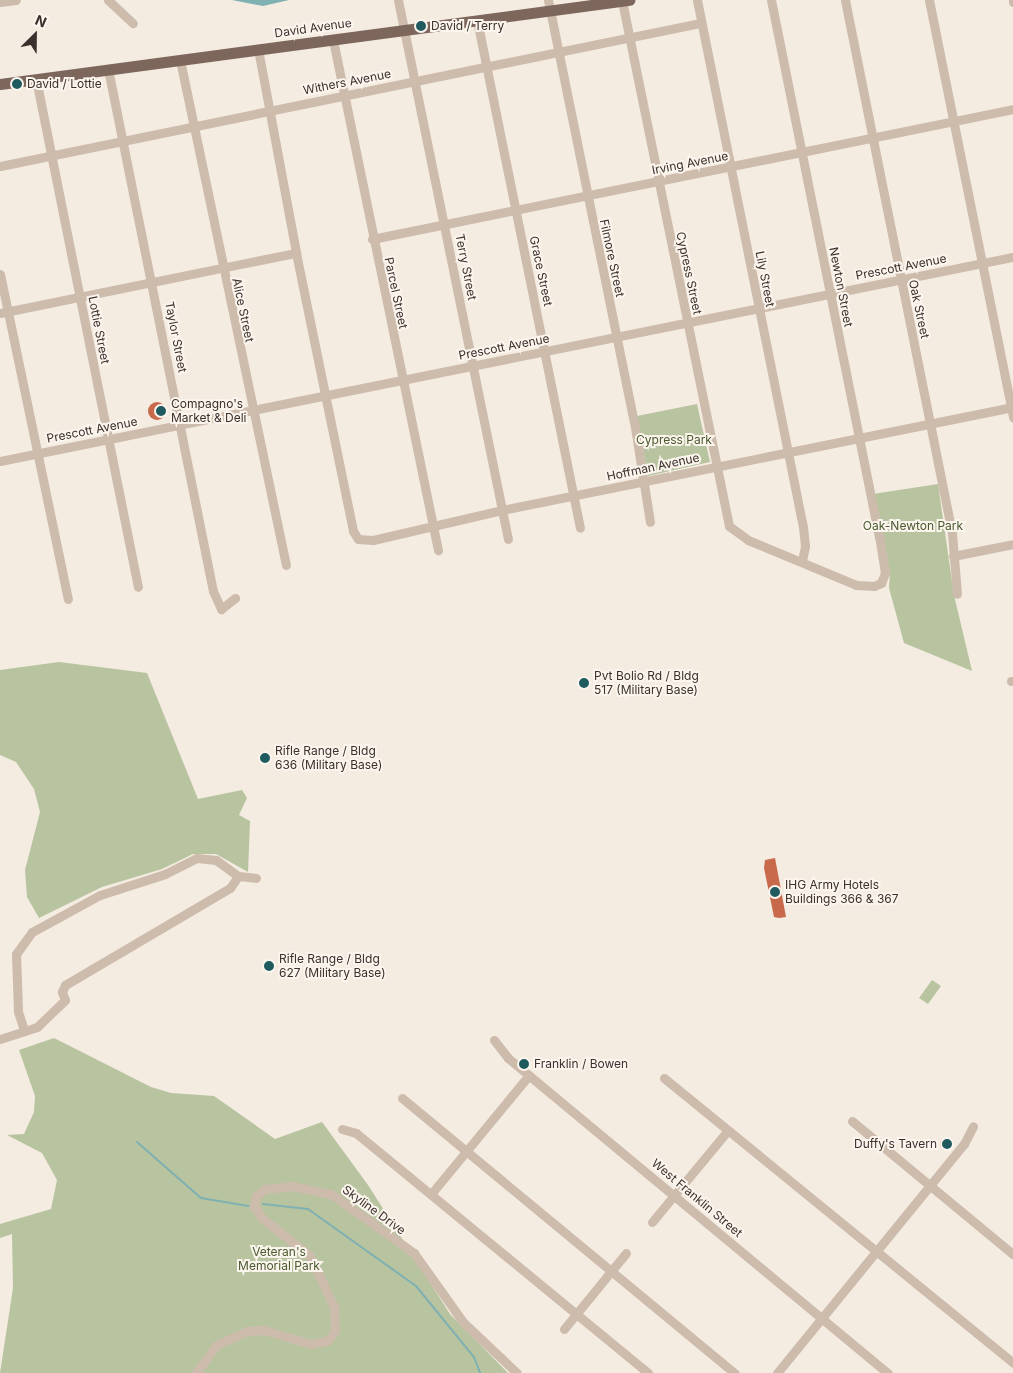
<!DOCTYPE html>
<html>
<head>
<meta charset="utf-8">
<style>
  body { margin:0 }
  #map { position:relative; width:1013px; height:1373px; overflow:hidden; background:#f4ebe1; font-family:Inter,sans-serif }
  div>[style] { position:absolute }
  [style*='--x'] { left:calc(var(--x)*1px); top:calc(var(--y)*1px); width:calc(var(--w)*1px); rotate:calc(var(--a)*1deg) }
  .green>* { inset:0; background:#b8c4a0 }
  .water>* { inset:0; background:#7fb0b2 }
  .stream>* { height:2px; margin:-1px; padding:0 1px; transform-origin:1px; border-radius:1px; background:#7fb0b2 }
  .building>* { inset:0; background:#c8694b }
  .round { border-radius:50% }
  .minor>* { height:9px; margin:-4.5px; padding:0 4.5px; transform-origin:4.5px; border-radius:4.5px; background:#cdbbac }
  .major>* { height:11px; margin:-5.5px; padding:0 5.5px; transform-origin:5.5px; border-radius:5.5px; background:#7d675c }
  .dots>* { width:14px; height:14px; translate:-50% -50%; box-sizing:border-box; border:2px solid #fbf5ee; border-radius:50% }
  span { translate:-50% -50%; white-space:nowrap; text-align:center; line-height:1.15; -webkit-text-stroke:4px #fbf5ee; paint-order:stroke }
  .poi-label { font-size:12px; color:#3b302b }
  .left { translate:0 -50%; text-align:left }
  .right { translate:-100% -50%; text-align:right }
  .street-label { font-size:12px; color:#3b302b }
  .park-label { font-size:12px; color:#4a5a2e }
  .north { position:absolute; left:10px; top:10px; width:50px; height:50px; -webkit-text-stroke:4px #fbf5ee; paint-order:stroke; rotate:23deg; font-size:14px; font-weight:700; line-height:20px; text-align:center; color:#3b302b }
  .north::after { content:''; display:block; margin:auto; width:18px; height:22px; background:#3b302b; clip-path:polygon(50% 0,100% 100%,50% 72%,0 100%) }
</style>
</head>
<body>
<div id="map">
  <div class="green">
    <i style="clip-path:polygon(697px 404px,710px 462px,648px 476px,637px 416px)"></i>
    <i style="clip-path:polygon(938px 484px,954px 595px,972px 671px,904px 643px,889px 588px,890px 572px,873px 494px)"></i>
    <i style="clip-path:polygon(59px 662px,147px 673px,198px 799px,242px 790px,247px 798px,239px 815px,250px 821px,248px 872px,216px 854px,193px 854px,162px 869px,102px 887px,39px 918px,27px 897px,25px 870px,40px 812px,34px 789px,16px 762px,0 755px,0 670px)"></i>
    <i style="clip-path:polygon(932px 980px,941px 986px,928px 1004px,919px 998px)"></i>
    <i style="clip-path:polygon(54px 1038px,151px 1087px,171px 1093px,214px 1096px,275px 1139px,322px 1122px,368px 1185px,450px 1314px,508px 1373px,0 1373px,13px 1288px,12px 1234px,0 1238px,0 1224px,51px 1209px,57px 1180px,42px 1153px,7px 1135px,24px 1134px,34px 1112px,35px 1096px,19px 1050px)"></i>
  </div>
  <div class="water">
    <i style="clip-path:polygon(232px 0,289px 0,263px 6px)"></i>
  </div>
  <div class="stream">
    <i style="--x:137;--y:1142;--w:85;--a:41.2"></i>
    <i style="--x:201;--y:1198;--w:48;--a:9.7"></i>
    <i style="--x:263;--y:1204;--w:45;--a:6.3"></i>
    <i style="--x:308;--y:1209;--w:133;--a:35.5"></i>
    <i style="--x:416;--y:1286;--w:92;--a:50.8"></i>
    <i style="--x:474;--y:1357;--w:17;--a:69"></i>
  </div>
  <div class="building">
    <i class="round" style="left:148px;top:402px;width:18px;height:18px"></i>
    <i style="clip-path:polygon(775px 858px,786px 917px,779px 918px,774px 917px,764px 868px,765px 860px)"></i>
    <i class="round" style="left:940px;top:1138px;width:12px;height:12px"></i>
  </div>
  <div class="minor">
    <i style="--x:108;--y:0;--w:34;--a:43"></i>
    <i style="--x:398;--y:0;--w:550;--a:78.47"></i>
    <i style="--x:548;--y:0;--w:430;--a:78.5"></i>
    <i style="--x:634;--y:421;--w:102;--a:81"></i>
    <i style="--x:697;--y:0;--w:538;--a:78.63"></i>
    <i style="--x:803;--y:527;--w:19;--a:84"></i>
    <i style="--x:805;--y:546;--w:16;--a:101"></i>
    <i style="--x:845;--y:0;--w:544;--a:78.65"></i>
    <i style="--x:952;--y:533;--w:61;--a:85.3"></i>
    <i style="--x:929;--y:0;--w:426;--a:78.6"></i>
    <i style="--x:1013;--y:0;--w:2;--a:90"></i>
    <i style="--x:622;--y:1;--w:536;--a:78.48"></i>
    <i style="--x:729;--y:526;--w:24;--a:36"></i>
    <i style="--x:748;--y:540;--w:117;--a:22.6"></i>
    <i style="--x:856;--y:585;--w:18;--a:3"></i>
    <i style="--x:874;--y:586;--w:8;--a:-23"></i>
    <i style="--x:881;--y:583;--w:11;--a:-68"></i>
    <i style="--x:885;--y:573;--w:36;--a:-99"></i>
    <i style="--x:879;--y:537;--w:548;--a:-101.37"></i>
    <i style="--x:0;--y:2;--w:16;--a:-7"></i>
    <i style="--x:477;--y:20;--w:518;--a:78.54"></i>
    <i style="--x:333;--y:40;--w:521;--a:78.37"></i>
    <i style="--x:258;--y:49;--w:208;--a:79.4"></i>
    <i style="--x:296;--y:253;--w:284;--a:78.4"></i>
    <i style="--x:353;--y:531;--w:9;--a:58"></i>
    <i style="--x:358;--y:539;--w:15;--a:4"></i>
    <i style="--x:373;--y:540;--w:132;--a:-13.1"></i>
    <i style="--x:502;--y:510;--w:521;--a:-11.4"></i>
    <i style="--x:180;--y:60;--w:516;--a:78.15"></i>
    <i style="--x:108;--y:69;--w:532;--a:78.63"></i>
    <i style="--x:213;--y:591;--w:20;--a:66"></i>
    <i style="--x:221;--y:609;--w:18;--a:-38"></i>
    <i style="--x:36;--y:79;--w:518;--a:78.65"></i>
    <i style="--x:0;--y:166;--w:714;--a:-11.55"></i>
    <i style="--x:372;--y:239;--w:654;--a:-11.46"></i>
    <i style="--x:0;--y:274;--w:332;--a:78.2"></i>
    <i style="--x:0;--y:313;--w:302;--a:-11.5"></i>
    <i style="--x:0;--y:461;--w:1033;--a:-11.39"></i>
    <i style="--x:953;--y:556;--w:61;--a:-11.3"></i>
    <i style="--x:1011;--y:681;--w:2;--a:0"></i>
    <i style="--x:24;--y:1030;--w:20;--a:-108"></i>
    <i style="--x:18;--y:1011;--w:57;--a:-92"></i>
    <i style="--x:16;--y:954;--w:27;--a:-54"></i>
    <i style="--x:32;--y:932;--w:77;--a:-28.6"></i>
    <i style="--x:100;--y:895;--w:68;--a:-17.9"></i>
    <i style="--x:165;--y:874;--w:36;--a:-27"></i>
    <i style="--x:197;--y:858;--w:19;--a:6"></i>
    <i style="--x:216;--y:860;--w:27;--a:36"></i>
    <i style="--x:238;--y:876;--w:18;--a:6"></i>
    <i style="--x:0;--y:1039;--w:39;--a:-18"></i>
    <i style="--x:37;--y:1027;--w:39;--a:-44"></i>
    <i style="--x:65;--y:1000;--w:9;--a:-111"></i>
    <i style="--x:62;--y:992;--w:8;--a:-67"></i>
    <i style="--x:65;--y:985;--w:191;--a:-30.5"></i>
    <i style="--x:230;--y:888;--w:14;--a:-56"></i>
    <i style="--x:494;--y:1040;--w:23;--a:52"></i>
    <i style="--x:508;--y:1058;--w:494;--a:39.7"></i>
    <i style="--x:664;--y:1078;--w:451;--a:39.2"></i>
    <i style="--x:402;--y:1098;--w:432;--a:39.6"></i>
    <i style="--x:852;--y:1121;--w:209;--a:39.6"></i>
    <i style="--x:342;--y:1129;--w:15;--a:16"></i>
    <i style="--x:356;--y:1133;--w:378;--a:39.4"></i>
    <i style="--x:431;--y:1194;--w:154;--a:-50.5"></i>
    <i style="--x:652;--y:1222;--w:119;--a:-50.4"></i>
    <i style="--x:564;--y:1329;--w:98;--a:-50.8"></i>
    <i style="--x:196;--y:1373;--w:34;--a:-54"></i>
    <i style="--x:216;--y:1345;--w:34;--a:-24"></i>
    <i style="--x:247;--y:1331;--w:17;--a:-3"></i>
    <i style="--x:264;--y:1330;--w:49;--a:16.6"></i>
    <i style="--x:311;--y:1344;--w:16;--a:-11"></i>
    <i style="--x:327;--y:1341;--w:13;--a:-51"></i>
    <i style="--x:335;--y:1331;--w:24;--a:-92"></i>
    <i style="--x:334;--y:1307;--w:56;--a:-115.2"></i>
    <i style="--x:310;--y:1256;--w:61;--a:-141.6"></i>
    <i style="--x:262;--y:1218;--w:14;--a:-124"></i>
    <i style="--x:254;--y:1206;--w:10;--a:-79"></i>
    <i style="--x:256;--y:1196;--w:11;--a:-38"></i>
    <i style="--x:265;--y:1189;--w:27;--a:-6"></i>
    <i style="--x:292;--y:1186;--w:40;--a:12"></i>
    <i style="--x:331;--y:1194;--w:102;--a:35.4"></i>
    <i style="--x:414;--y:1253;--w:85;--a:54.6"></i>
    <i style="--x:463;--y:1322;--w:74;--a:43.4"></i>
    <i style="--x:777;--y:1373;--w:296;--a:-50.8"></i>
    <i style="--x:964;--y:1144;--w:20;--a:-63"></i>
  </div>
  <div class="major">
    <i style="--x:0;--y:84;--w:635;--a:-7.61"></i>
  </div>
  <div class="dots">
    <i style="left:421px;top:26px;background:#1f5a5e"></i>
    <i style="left:17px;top:84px;background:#1f5a5e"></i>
    <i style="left:161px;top:411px;background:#1f5a5e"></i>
    <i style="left:584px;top:683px;background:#1f5a5e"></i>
    <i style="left:265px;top:758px;background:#1f5a5e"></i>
    <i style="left:775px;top:892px;background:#1f5a5e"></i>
    <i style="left:269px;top:966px;background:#1f5a5e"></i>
    <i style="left:524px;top:1064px;background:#1f5a5e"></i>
    <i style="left:947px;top:1144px;background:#1f5a5e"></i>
  </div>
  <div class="poi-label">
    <span class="left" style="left:431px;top:26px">David / Terry</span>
    <span class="left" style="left:27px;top:84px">David / Lottie</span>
    <span class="left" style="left:171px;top:411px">Compagno's<br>Market &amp; Deli</span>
    <span class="left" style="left:594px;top:683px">Pvt Bolio Rd / Bldg<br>517 (Military Base)</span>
    <span class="left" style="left:275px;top:758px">Rifle Range / Bldg<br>636 (Military Base)</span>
    <span class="left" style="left:785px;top:892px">IHG Army Hotels<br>Buildings 366 &amp; 367</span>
    <span class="left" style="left:279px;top:966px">Rifle Range / Bldg<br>627 (Military Base)</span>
    <span class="left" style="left:534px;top:1064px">Franklin / Bowen</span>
    <span class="right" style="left:937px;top:1144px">Duffy's Tavern</span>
  </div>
  <div class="street-label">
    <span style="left:313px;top:28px;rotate:-8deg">David Avenue</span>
    <span style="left:347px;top:82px;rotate:-11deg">Withers Avenue</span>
    <span style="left:690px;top:163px;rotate:-11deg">Irving Avenue</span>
    <span style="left:612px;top:258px;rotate:78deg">Filmore Street</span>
    <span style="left:466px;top:267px;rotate:79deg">Terry Street</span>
    <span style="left:901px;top:267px;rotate:-11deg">Prescott Avenue</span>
    <span style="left:541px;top:271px;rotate:78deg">Grace Street</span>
    <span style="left:689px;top:273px;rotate:78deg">Cypress Street</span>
    <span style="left:765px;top:279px;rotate:79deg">Lily Street</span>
    <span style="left:841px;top:287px;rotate:79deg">Newton Street</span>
    <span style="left:396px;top:293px;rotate:78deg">Parcel Street</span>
    <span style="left:919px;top:309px;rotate:78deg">Oak Street</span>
    <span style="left:243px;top:310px;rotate:78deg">Alice Street</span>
    <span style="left:99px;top:330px;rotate:79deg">Lottie Street</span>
    <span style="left:176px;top:337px;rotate:79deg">Taylor Street</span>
    <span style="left:504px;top:347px;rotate:-11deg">Prescott Avenue</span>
    <span style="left:92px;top:430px;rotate:-11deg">Prescott Avenue</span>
    <span style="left:653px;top:467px;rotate:-12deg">Hoffman Avenue</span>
    <span style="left:697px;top:1198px;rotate:40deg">West Franklin Street</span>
    <span style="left:374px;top:1210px;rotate:36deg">Skyline Drive</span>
  </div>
  <div class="park-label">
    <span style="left:674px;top:440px">Cypress Park</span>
    <span style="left:913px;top:526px">Oak-Newton Park</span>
    <span style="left:279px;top:1259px">Veteran's<br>Memorial Park</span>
  </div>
  <div class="north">N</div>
</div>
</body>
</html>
